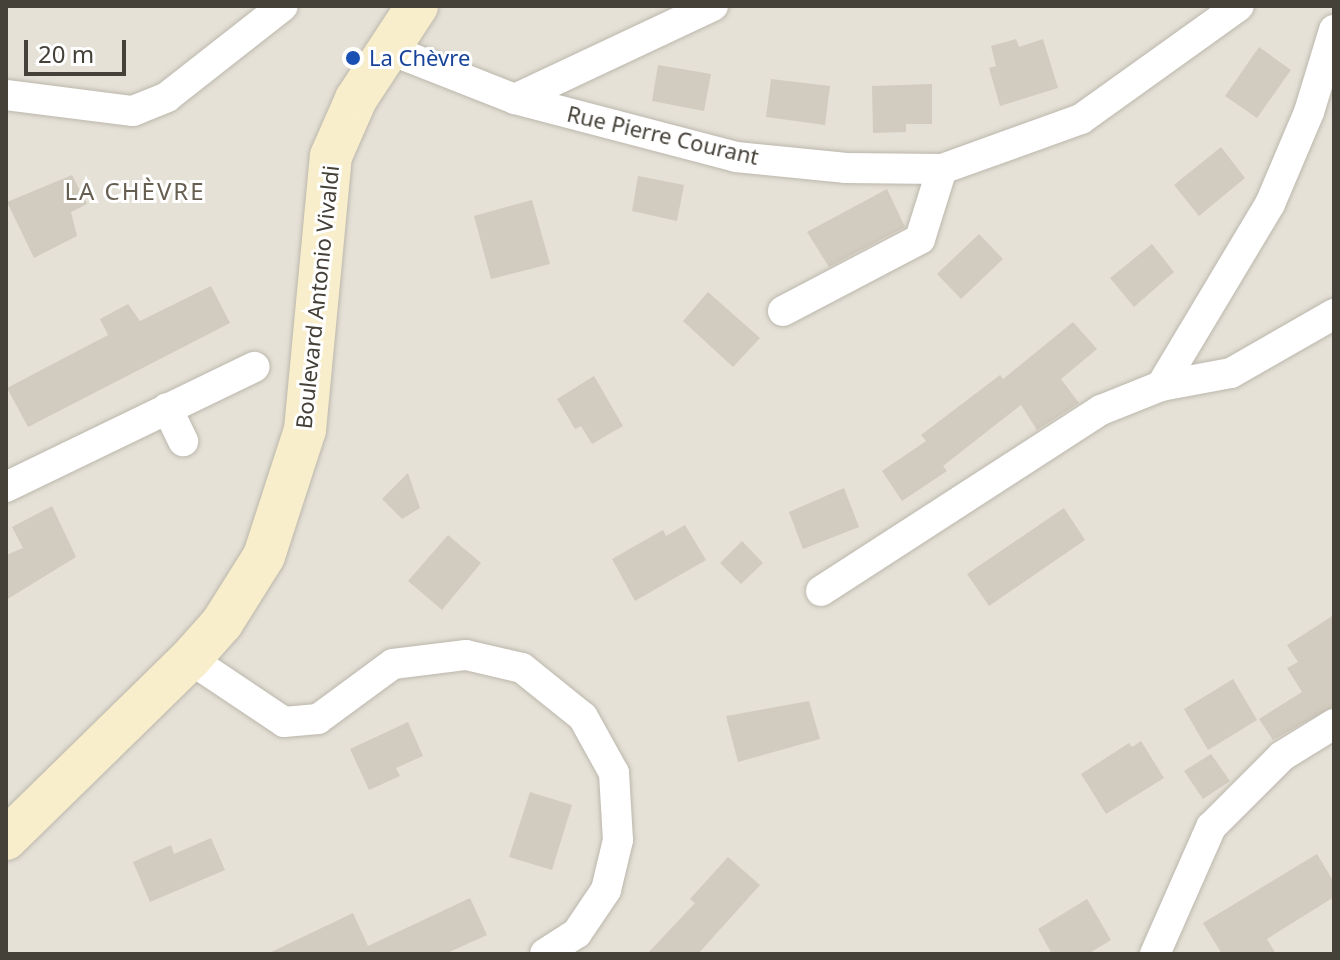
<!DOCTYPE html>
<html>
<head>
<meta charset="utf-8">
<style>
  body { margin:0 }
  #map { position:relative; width:1340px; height:960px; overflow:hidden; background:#f2efe8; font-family:"Noto Sans",sans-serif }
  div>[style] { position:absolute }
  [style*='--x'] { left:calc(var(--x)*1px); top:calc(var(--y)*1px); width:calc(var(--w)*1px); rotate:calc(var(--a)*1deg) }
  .residential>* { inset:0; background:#e5e1d7 }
  .building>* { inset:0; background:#d2cbbf }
  .roads { filter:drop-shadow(0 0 2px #bcb7ac) drop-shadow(0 0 2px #bcb7ac) }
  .street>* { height:30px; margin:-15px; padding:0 15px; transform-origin:15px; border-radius:15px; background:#fff }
  .secondary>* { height:42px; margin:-21px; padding:0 21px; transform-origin:21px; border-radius:21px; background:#f8eecc }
  .dots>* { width:22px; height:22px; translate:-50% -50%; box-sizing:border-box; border:4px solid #fff; border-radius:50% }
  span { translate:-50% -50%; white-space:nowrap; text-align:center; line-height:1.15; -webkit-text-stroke:6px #fff; paint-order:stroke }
  .transit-label { font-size:22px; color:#164399 }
  .left { translate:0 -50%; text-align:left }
  .street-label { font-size:22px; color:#454038 }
  .neighbourhood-label { font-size:24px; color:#665e50; letter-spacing:2px }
  .frame { position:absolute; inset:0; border:8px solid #454038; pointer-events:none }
  .scale { position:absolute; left:24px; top:40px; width:102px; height:36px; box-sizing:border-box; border:4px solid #454038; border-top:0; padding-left:10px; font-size:24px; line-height:28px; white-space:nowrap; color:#454038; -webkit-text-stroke:6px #fff; paint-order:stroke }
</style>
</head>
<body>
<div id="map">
  <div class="residential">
    <i style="clip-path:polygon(6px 6px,1334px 6px,1334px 954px,6px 954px)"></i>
  </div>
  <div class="building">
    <i style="clip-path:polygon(1016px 39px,1019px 47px,1043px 39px,1058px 88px,1000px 106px,989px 68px,996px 66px,991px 46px)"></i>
    <i style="clip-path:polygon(1259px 47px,1291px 70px,1257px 118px,1225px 96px)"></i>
    <i style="clip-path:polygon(658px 65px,711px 74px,704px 111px,652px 101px)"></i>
    <i style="clip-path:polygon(771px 79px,830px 86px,825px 125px,766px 117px)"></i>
    <i style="clip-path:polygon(932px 84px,932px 124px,906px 124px,906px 132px,873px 133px,872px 86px)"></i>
    <i style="clip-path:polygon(1221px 147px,1245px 178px,1199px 216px,1174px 185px)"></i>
    <i style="clip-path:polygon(72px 175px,87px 204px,71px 212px,77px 236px,34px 258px,7px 202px)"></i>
    <i style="clip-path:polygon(638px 176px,684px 185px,677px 221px,632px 211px)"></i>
    <i style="clip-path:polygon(887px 189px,905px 227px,829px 267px,807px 232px)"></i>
    <i style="clip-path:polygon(532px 200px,550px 264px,491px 279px,474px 216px)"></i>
    <i style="clip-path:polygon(979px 234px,1003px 259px,961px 299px,937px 274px)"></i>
    <i style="clip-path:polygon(1152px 244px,1174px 272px,1134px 307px,1110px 278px)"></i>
    <i style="clip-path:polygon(211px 286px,230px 323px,28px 427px,7px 388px,108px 335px,100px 319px,128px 304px,140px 321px)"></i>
    <i style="clip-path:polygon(708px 292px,760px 338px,733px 367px,683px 321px)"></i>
    <i style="clip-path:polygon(1073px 322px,1097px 349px,1061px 379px,1079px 403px,1037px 430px,1021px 405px,943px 466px,947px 471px,902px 501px,882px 471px,926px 441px,921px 435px,1000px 375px,1003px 379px)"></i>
    <i style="clip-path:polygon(594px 376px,623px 426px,592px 444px,581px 426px,575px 429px,557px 399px)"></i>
    <i style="clip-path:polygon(408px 473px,420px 508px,402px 519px,382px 499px)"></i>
    <i style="clip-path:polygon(844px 488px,859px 527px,803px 549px,789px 512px)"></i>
    <i style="clip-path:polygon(52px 506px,76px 557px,6px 600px,6px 555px,23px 548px,12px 527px)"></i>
    <i style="clip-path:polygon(1064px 508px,1085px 540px,989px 606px,967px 574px)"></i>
    <i style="clip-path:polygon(685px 525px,706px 560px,635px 601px,612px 559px,663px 530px,666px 536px)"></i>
    <i style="clip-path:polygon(448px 535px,481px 563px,442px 610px,408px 581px)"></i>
    <i style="clip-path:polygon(742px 541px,763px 563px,741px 584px,720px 563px)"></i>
    <i style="clip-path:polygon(1334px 615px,1334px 706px,1273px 740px,1259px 719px,1302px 692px,1287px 668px,1298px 662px,1287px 645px)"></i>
    <i style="clip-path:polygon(1233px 679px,1257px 720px,1208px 750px,1184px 709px)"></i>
    <i style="clip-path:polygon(809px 701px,820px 739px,738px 762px,726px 716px)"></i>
    <i style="clip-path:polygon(408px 722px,423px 756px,396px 768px,400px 776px,369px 790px,350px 749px)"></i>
    <i style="clip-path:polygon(1141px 741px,1164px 778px,1106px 814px,1081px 774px,1129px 743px,1132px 747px)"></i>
    <i style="clip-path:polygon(1211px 754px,1230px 781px,1203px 799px,1184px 771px)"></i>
    <i style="clip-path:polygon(530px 792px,572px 805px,552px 870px,509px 857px)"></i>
    <i style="clip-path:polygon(211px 838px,225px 870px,150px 902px,133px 862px,171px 845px,174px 854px)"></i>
    <i style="clip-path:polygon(1317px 854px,1334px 882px,1334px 897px,1267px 939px,1276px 954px,1222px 954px,1203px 923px)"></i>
    <i style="clip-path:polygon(728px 857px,760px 885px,698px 954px,647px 954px,695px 903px,690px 899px)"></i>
    <i style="clip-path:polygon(470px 898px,487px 935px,445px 954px,267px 954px,353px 913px,368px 946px)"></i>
    <i style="clip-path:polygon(1087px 899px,1111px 940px,1088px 954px,1052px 954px,1038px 929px)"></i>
  </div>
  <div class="roads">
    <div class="street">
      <i style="--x:388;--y:49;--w:136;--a:21.5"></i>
      <i style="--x:515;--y:99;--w:228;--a:14.7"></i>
      <i style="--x:736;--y:157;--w:111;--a:5.7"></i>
      <i style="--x:846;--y:168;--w:96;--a:0.6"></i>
      <i style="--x:942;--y:169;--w:148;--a:-19.8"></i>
      <i style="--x:1081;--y:119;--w:194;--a:-35.6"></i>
      <i style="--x:6;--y:95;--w:128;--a:7.2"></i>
      <i style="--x:133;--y:111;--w:37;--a:-22"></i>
      <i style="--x:167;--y:97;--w:147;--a:-38.1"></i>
      <i style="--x:515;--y:99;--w:219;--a:-25.2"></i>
      <i style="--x:783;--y:311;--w:155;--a:-27.7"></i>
      <i style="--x:920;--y:239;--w:73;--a:-72.6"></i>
      <i style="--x:1161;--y:386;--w:71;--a:-10.5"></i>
      <i style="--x:1231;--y:373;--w:119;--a:-29.8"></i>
      <i style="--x:167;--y:408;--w:37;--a:64"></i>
      <i style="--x:6;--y:487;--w:276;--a:-25.8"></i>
      <i style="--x:821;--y:591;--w:333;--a:-32.9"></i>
      <i style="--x:1101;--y:410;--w:65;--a:-21.8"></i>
      <i style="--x:1161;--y:386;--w:212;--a:-59.1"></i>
      <i style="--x:1270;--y:204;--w:100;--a:-67"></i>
      <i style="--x:1309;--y:112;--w:86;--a:-73"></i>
      <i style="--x:190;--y:659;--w:113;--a:33.8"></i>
      <i style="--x:284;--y:722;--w:34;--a:-5"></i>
      <i style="--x:318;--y:719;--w:93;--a:-36.3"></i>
      <i style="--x:393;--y:664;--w:74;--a:-7"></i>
      <i style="--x:466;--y:655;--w:57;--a:13.1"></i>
      <i style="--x:522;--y:668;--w:78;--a:38.8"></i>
      <i style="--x:583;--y:717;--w:64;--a:61"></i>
      <i style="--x:614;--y:773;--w:67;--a:86.6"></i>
      <i style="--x:618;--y:840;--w:51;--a:103.5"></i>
      <i style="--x:606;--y:890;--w:52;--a:124"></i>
      <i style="--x:577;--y:933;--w:38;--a:147"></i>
      <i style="--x:1155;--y:954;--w:139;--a:-66.2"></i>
      <i style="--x:1211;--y:827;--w:100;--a:-45"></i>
      <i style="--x:1282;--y:756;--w:61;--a:-31.6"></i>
    </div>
    <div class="secondary">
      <i style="--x:6;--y:839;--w:257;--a:-44.4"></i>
      <i style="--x:190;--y:659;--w:48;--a:-48.4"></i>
      <i style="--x:222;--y:623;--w:79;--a:-57.9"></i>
      <i style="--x:264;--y:556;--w:133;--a:-72"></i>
      <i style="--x:305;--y:430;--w:275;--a:-84.6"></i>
      <i style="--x:331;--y:156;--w:62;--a:-66.3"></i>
      <i style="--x:356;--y:99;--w:111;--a:-56.7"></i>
    </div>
  </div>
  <div class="dots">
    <i style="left:353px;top:58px;background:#1a4fb4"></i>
  </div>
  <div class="transit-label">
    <span class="left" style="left:369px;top:58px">La Chèvre</span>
  </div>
  <div class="street-label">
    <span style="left:663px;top:135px;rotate:13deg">Rue Pierre Courant</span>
    <span style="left:317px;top:297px;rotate:-84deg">Boulevard Antonio Vivaldi</span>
  </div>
  <div class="neighbourhood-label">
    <span style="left:135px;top:191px">LA CHÈVRE</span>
  </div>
  <div class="frame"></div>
  <div class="scale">20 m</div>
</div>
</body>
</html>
